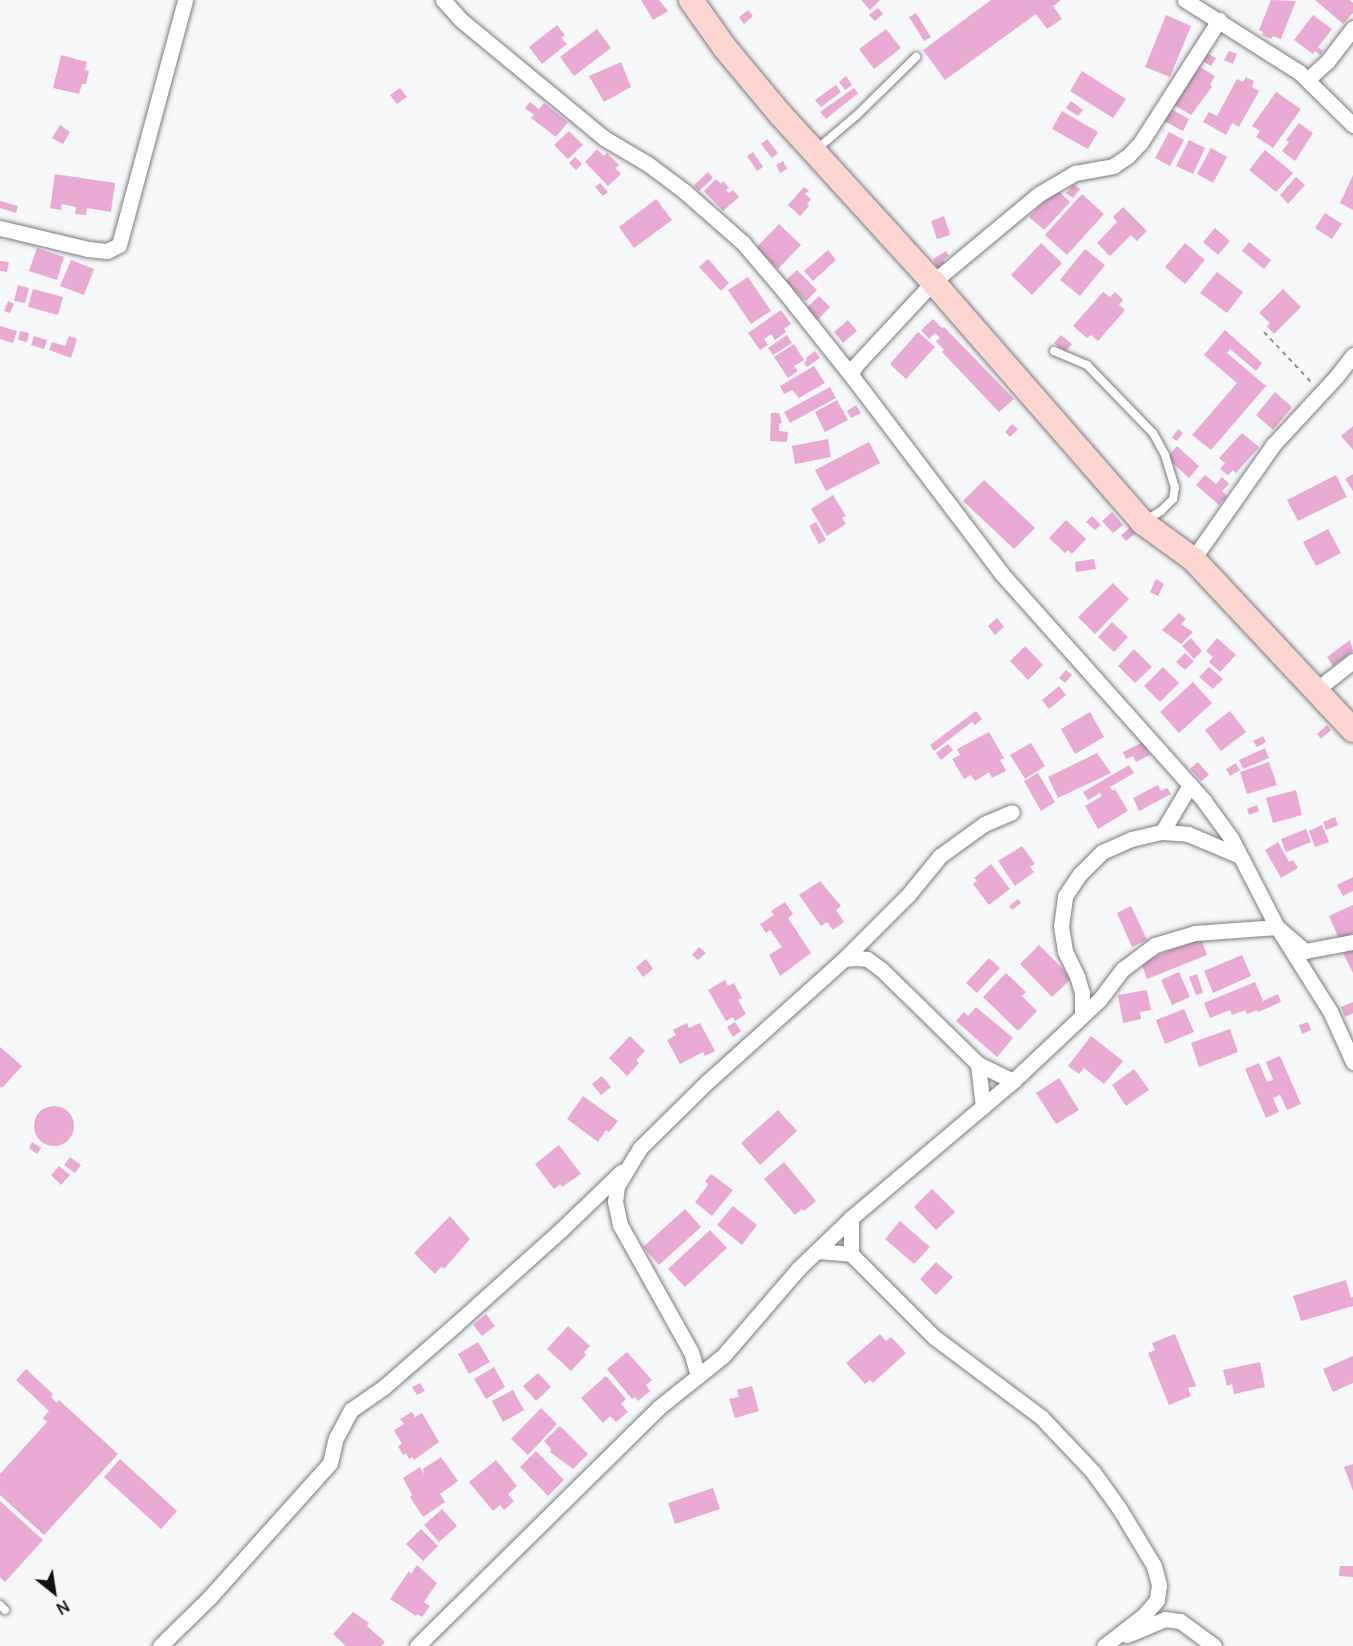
<!DOCTYPE html>
<html>
<head>
<meta charset="utf-8">
<style>
  body { margin:0 }
  #map { position:relative; width:1353px; height:1646px; overflow:hidden; background:#f5f7f9; font-family:Manrope,sans-serif }
  div>[style] { position:absolute }
  [style*='--x'] { left:calc(var(--x)*1px); top:calc(var(--y)*1px); width:calc(var(--w)*1px); rotate:calc(var(--a)*1deg) }
  .building>* { inset:0; background:#e8aad2 }
  .round { border-radius:50% }
  .path>* { height:2px; margin-top:-1px; transform-origin:0; background:repeating-linear-gradient(90deg,#8e9091 0 4.5px,transparent 0 9px) }
  .roads { filter:drop-shadow(0 0 2px #7a7c7d) drop-shadow(0 0 2px #7a7c7d) }
  .lane>* { height:8px; margin:-4px; padding:0 4px; transform-origin:4px; border-radius:4px; background:#fff }
  .street>* { height:15px; margin:-7.5px; padding:0 7.5px; transform-origin:7.5px; border-radius:7.5px; background:#fff }
  .primary>* { height:24px; margin:-12px; padding:0 12px; transform-origin:12px; border-radius:12px; background:#fcd5d1 }
  span { translate:-50% -50%; white-space:nowrap; text-align:center; line-height:1.15; -webkit-text-stroke:5px #f5f7f9; paint-order:stroke }
  .north { position:absolute; left:24px; top:1562px; width:60px; height:60px; -webkit-text-stroke:4px #f5f7f9; paint-order:stroke; rotate:150deg; font-size:16px; font-weight:700; line-height:24px; text-align:center; color:#111212 }
  .north::after { content:''; display:block; margin:auto; width:21px; height:27px; background:#111212; clip-path:polygon(50% 0,100% 100%,50% 72%,0 100%) }
</style>
</head>
<body>
<div id="map">
  <div class="building">
    <i style="clip-path:polygon(641px 0,659px 0,668px 11px,653px 20px)"></i>
    <i style="clip-path:polygon(861px 0,880px 0,870px 10px)"></i>
    <i style="clip-path:polygon(991px 0,1061px 0,1053px 6px,1062px 19px,1047px 29px,1036px 14px,945px 80px,923px 50px)"></i>
    <i style="clip-path:polygon(1271px 0,1296px 1px,1281px 39px,1273px 36px,1271px 39px,1262px 35px,1263px 32px,1259px 30px)"></i>
    <i style="clip-path:polygon(1315px 0,1350px 0,1353px 3px,1353px 13px,1343px 24px)"></i>
    <i style="clip-path:polygon(878px 8px,883px 14px,875px 21px,869px 15px)"></i>
    <i style="clip-path:polygon(748px 10px,753px 16px,744px 24px,739px 17px)"></i>
    <i style="clip-path:polygon(916px 13px,931px 37px,924px 41px,909px 17px)"></i>
    <i style="clip-path:polygon(1166px 15px,1191px 26px,1170px 77px,1145px 67px)"></i>
    <i style="clip-path:polygon(1313px 15px,1332px 29px,1318px 47px,1323px 51px,1320px 55px,1315px 51px,1313px 54px,1294px 40px)"></i>
    <i style="clip-path:polygon(557px 25px,565px 35px,561px 38px,567px 44px,542px 64px,529px 47px)"></i>
    <i style="clip-path:polygon(597px 29px,611px 48px,574px 76px,560px 57px)"></i>
    <i style="clip-path:polygon(886px 29px,901px 48px,874px 69px,859px 49px)"></i>
    <i style="clip-path:polygon(1229px 51px,1237px 54px,1233px 64px,1224px 60px)"></i>
    <i style="clip-path:polygon(1206px 53px,1216px 58px,1211px 66px,1201px 60px)"></i>
    <i style="clip-path:polygon(61px 55px,87px 62px,85px 70px,89px 71px,86px 84px,82px 84px,79px 94px,53px 88px)"></i>
    <i style="clip-path:polygon(621px 62px,631px 87px,604px 102px,589px 76px)"></i>
    <i style="clip-path:polygon(1198px 66px,1215px 76px,1210px 85px,1212px 87px,1191px 115px,1174px 105px)"></i>
    <i style="clip-path:polygon(1082px 71px,1126px 99px,1113px 118px,1070px 91px)"></i>
    <i style="clip-path:polygon(846px 76px,852px 85px,845px 90px,839px 82px)"></i>
    <i style="clip-path:polygon(1246px 77px,1254px 81px,1252px 87px,1259px 91px,1239px 127px,1232px 123px,1226px 135px,1203px 122px,1209px 112px,1217px 116px,1237px 79px,1243px 82px)"></i>
    <i style="clip-path:polygon(836px 85px,841px 92px,821px 107px,815px 100px)"></i>
    <i style="clip-path:polygon(400px 88px,407px 97px,397px 104px,390px 95px)"></i>
    <i style="clip-path:polygon(854px 88px,858px 93px,826px 119px,820px 112px)"></i>
    <i style="clip-path:polygon(1276px 92px,1301px 109px,1273px 148px,1256px 137px,1260px 131px,1252px 126px)"></i>
    <i style="clip-path:polygon(1071px 101px,1083px 110px,1078px 116px,1066px 108px)"></i>
    <i style="clip-path:polygon(530px 102px,539px 109px,544px 103px,568px 122px,556px 137px,531px 118px,534px 115px,525px 108px)"></i>
    <i style="clip-path:polygon(1171px 109px,1189px 119px,1183px 131px,1164px 121px)"></i>
    <i style="clip-path:polygon(1062px 111px,1098px 132px,1088px 149px,1052px 129px)"></i>
    <i style="clip-path:polygon(1299px 123px,1313px 133px,1295px 161px,1282px 151px,1289px 142px,1286px 140px)"></i>
    <i style="clip-path:polygon(60px 125px,70px 132px,63px 144px,52px 138px)"></i>
    <i style="clip-path:polygon(569px 131px,583px 145px,568px 159px,554px 145px)"></i>
    <i style="clip-path:polygon(1169px 132px,1184px 140px,1170px 166px,1155px 158px)"></i>
    <i style="clip-path:polygon(767px 139px,778px 153px,772px 158px,761px 144px)"></i>
    <i style="clip-path:polygon(1189px 140px,1205px 148px,1193px 174px,1176px 166px)"></i>
    <i style="clip-path:polygon(1211px 148px,1227px 157px,1213px 183px,1197px 174px)"></i>
    <i style="clip-path:polygon(597px 149px,604px 156px,607px 153px,619px 165px,615px 168px,621px 174px,608px 186px,585px 162px)"></i>
    <i style="clip-path:polygon(1265px 150px,1293px 173px,1276px 192px,1249px 170px)"></i>
    <i style="clip-path:polygon(753px 152px,763px 167px,757px 171px,747px 156px)"></i>
    <i style="clip-path:polygon(575px 157px,582px 164px,576px 170px,569px 163px)"></i>
    <i style="clip-path:polygon(783px 161px,787px 169px,780px 173px,776px 165px)"></i>
    <i style="clip-path:polygon(708px 172px,713px 178px,699px 191px,694px 185px)"></i>
    <i style="clip-path:polygon(55px 174px,115px 183px,111px 212px,87px 208px,86px 215px,75px 214px,76px 207px,62px 204px,61px 210px,50px 208px)"></i>
    <i style="clip-path:polygon(1353px 175px,1353px 210px,1340px 203px)"></i>
    <i style="clip-path:polygon(1296px 177px,1305px 185px,1288px 204px,1280px 195px)"></i>
    <i style="clip-path:polygon(716px 179px,721px 184px,723px 181px,729px 188px,726px 190px,729px 193px,733px 190px,739px 197px,723px 211px,704px 191px)"></i>
    <i style="clip-path:polygon(600px 183px,608px 192px,603px 196px,595px 187px)"></i>
    <i style="clip-path:polygon(1074px 184px,1080px 189px,1073px 198px,1066px 193px)"></i>
    <i style="clip-path:polygon(804px 187px,809px 191px,805px 194px,811px 199px,807px 204px,809px 206px,800px 216px,788px 205px)"></i>
    <i style="clip-path:polygon(1056px 189px,1070px 202px,1044px 230px,1029px 217px)"></i>
    <i style="clip-path:polygon(1082px 194px,1104px 214px,1067px 255px,1045px 235px)"></i>
    <i style="clip-path:polygon(656px 199px,672px 220px,634px 248px,619px 227px)"></i>
    <i style="clip-path:polygon(0 201px,18px 206px,16px 213px,0 208px)"></i>
    <i style="clip-path:polygon(1123px 207px,1147px 231px,1137px 241px,1131px 235px,1110px 256px,1097px 243px,1117px 222px,1113px 217px)"></i>
    <i style="clip-path:polygon(1325px 213px,1342px 224px,1332px 239px,1315px 228px)"></i>
    <i style="clip-path:polygon(944px 216px,950px 235px,937px 239px,931px 221px)"></i>
    <i style="clip-path:polygon(779px 224px,801px 245px,778px 269px,756px 248px)"></i>
    <i style="clip-path:polygon(1215px 228px,1230px 241px,1218px 255px,1203px 242px)"></i>
    <i style="clip-path:polygon(1249px 242px,1271px 260px,1264px 269px,1242px 251px)"></i>
    <i style="clip-path:polygon(1041px 243px,1062px 263px,1032px 295px,1011px 275px)"></i>
    <i style="clip-path:polygon(1185px 243px,1205px 260px,1185px 284px,1165px 267px)"></i>
    <i style="clip-path:polygon(37px 248px,64px 257px,57px 280px,29px 271px)"></i>
    <i style="clip-path:polygon(1085px 249px,1105px 265px,1080px 296px,1060px 280px)"></i>
    <i style="clip-path:polygon(828px 250px,836px 260px,813px 281px,804px 271px)"></i>
    <i style="clip-path:polygon(946px 251px,949px 256px,943px 260px,946px 264px,938px 269px,933px 259px)"></i>
    <i style="clip-path:polygon(708px 259px,729px 283px,721px 291px,699px 267px)"></i>
    <i style="clip-path:polygon(71px 260px,94px 269px,84px 295px,60px 286px)"></i>
    <i style="clip-path:polygon(0 261px,9px 262px,7px 272px,0 271px)"></i>
    <i style="clip-path:polygon(797px 270px,817px 290px,806px 301px,784px 282px)"></i>
    <i style="clip-path:polygon(1217px 272px,1243px 292px,1227px 313px,1200px 293px)"></i>
    <i style="clip-path:polygon(748px 277px,771px 311px,751px 324px,728px 290px)"></i>
    <i style="clip-path:polygon(18px 285px,29px 288px,25px 303px,14px 301px)"></i>
    <i style="clip-path:polygon(33px 289px,63px 297px,58px 315px,28px 307px)"></i>
    <i style="clip-path:polygon(1283px 289px,1301px 307px,1274px 334px,1267px 326px,1270px 323px,1259px 313px)"></i>
    <i style="clip-path:polygon(1103px 292px,1110px 297px,1115px 292px,1123px 300px,1119px 305px,1125px 310px,1098px 341px,1091px 335px,1087px 338px,1073px 326px)"></i>
    <i style="clip-path:polygon(819px 296px,830px 307px,815px 323px,804px 311px)"></i>
    <i style="clip-path:polygon(8px 301px,14px 304px,10px 313px,4px 311px)"></i>
    <i style="clip-path:polygon(781px 310px,791px 324px,784px 329px,786px 332px,775px 340px,771px 334px,764px 339px,768px 345px,760px 350px,748px 333px)"></i>
    <i style="clip-path:polygon(933px 319px,942px 328px,944px 327px,1014px 399px,999px 412px,942px 352px,944px 350px,936px 341px,940px 338px,935px 333px,929px 339px,921px 330px)"></i>
    <i style="clip-path:polygon(848px 320px,857px 331px,843px 343px,834px 332px)"></i>
    <i style="clip-path:polygon(0 326px,17px 331px,13px 343px,0 339px)"></i>
    <i style="clip-path:polygon(1225px 330px,1262px 363px,1256px 371px,1230px 349px,1227px 353px,1266px 386px,1211px 450px,1192px 435px,1237px 383px,1204px 355px)"></i>
    <i style="clip-path:polygon(20px 331px,29px 333px,27px 342px,18px 340px)"></i>
    <i style="clip-path:polygon(918px 332px,935px 347px,906px 379px,890px 364px)"></i>
    <i style="clip-path:polygon(787px 335px,792px 343px,773px 355px,768px 348px)"></i>
    <i style="clip-path:polygon(1061px 335px,1072px 344px,1065px 352px,1054px 343px)"></i>
    <i style="clip-path:polygon(34px 336px,47px 340px,44px 349px,31px 345px)"></i>
    <i style="clip-path:polygon(69px 336px,77px 339px,71px 358px,49px 350px,52px 342px,65px 346px)"></i>
    <i style="clip-path:polygon(794px 344px,804px 360px,794px 366px,798px 371px,788px 378px,774px 357px)"></i>
    <i style="clip-path:polygon(815px 351px,820px 358px,807px 367px,804px 363px,807px 360px,806px 358px)"></i>
    <i style="clip-path:polygon(814px 366px,825px 383px,799px 398px,792px 390px,784px 394px,780px 386px)"></i>
    <i style="clip-path:polygon(830px 387px,836px 398px,790px 423px,784px 412px)"></i>
    <i style="clip-path:polygon(1275px 392px,1292px 407px,1273px 430px,1256px 415px)"></i>
    <i style="clip-path:polygon(837px 400px,848px 420px,825px 432px,815px 412px)"></i>
    <i style="clip-path:polygon(856px 405px,861px 413px,851px 418px,847px 411px)"></i>
    <i style="clip-path:polygon(771px 413px,779px 413px,782px 423px,779px 424px,779px 431px,788px 432px,787px 442px,770px 441px)"></i>
    <i style="clip-path:polygon(1012px 424px,1018px 429px,1010px 437px,1005px 432px)"></i>
    <i style="clip-path:polygon(1353px 426px,1353px 450px,1341px 436px)"></i>
    <i style="clip-path:polygon(1178px 429px,1183px 433px,1177px 441px,1172px 438px)"></i>
    <i style="clip-path:polygon(1242px 433px,1259px 447px,1236px 473px,1233px 470px,1228px 475px,1220px 469px,1225px 463px,1219px 458px)"></i>
    <i style="clip-path:polygon(828px 439px,831px 457px,795px 464px,792px 446px)"></i>
    <i style="clip-path:polygon(869px 442px,880px 463px,826px 491px,815px 470px)"></i>
    <i style="clip-path:polygon(1177px 446px,1199px 466px,1189px 478px,1167px 458px)"></i>
    <i style="clip-path:polygon(1353px 474px,1353px 491px,1345px 479px)"></i>
    <i style="clip-path:polygon(1205px 475px,1216px 484px,1222px 477px,1229px 484px,1222px 491px,1227px 496px,1219px 505px,1196px 485px)"></i>
    <i style="clip-path:polygon(1336px 475px,1347px 497px,1298px 521px,1287px 500px)"></i>
    <i style="clip-path:polygon(984px 480px,1035px 528px,1014px 549px,963px 501px)"></i>
    <i style="clip-path:polygon(833px 495px,846px 516px,842px 518px,846px 524px,827px 536px,811px 509px)"></i>
    <i style="clip-path:polygon(1112px 512px,1123px 525px,1113px 533px,1102px 521px)"></i>
    <i style="clip-path:polygon(1092px 516px,1101px 525px,1095px 530px,1086px 522px)"></i>
    <i style="clip-path:polygon(1066px 520px,1086px 539px,1072px 554px,1068px 550px,1065px 553px,1049px 538px)"></i>
    <i style="clip-path:polygon(816px 522px,826px 540px,819px 544px,809px 526px)"></i>
    <i style="clip-path:polygon(1135px 524px,1140px 530px,1126px 541px,1121px 535px)"></i>
    <i style="clip-path:polygon(1328px 529px,1341px 553px,1316px 566px,1303px 542px)"></i>
    <i style="clip-path:polygon(1094px 559px,1096px 569px,1076px 572px,1075px 562px)"></i>
    <i style="clip-path:polygon(1156px 579px,1164px 584px,1158px 596px,1150px 592px)"></i>
    <i style="clip-path:polygon(1113px 583px,1129px 599px,1095px 634px,1078px 617px)"></i>
    <i style="clip-path:polygon(1179px 613px,1186px 619px,1181px 624px,1193px 632px,1181px 644px,1162px 630px)"></i>
    <i style="clip-path:polygon(997px 618px,1004px 627px,995px 635px,988px 626px)"></i>
    <i style="clip-path:polygon(1112px 622px,1128px 637px,1114px 652px,1098px 637px)"></i>
    <i style="clip-path:polygon(1191px 638px,1202px 651px,1194px 659px,1182px 646px)"></i>
    <i style="clip-path:polygon(1217px 638px,1236px 655px,1220px 672px,1209px 662px,1213px 657px,1206px 651px)"></i>
    <i style="clip-path:polygon(1350px 640px,1353px 651px,1333px 666px,1327px 657px)"></i>
    <i style="clip-path:polygon(1025px 646px,1043px 665px,1028px 680px,1010px 661px)"></i>
    <i style="clip-path:polygon(1134px 649px,1152px 667px,1135px 683px,1118px 666px)"></i>
    <i style="clip-path:polygon(1185px 653px,1194px 661px,1185px 670px,1176px 662px)"></i>
    <i style="clip-path:polygon(1163px 667px,1179px 683px,1160px 702px,1144px 686px)"></i>
    <i style="clip-path:polygon(1209px 667px,1223px 679px,1213px 689px,1199px 677px)"></i>
    <i style="clip-path:polygon(1066px 670px,1072px 675px,1065px 683px,1059px 678px)"></i>
    <i style="clip-path:polygon(1193px 682px,1212px 703px,1179px 733px,1160px 712px)"></i>
    <i style="clip-path:polygon(1059px 686px,1066px 695px,1049px 709px,1042px 700px)"></i>
    <i style="clip-path:polygon(976px 711px,982px 719px,975px 725px,972px 722px,934px 751px,930px 745px)"></i>
    <i style="clip-path:polygon(1230px 711px,1246px 732px,1221px 751px,1205px 730px)"></i>
    <i style="clip-path:polygon(1090px 712px,1104px 737px,1075px 754px,1061px 729px)"></i>
    <i style="clip-path:polygon(1327px 725px,1331px 730px,1321px 739px,1317px 734px)"></i>
    <i style="clip-path:polygon(989px 732px,1004px 758px,1000px 760px,1006px 771px,992px 778px,989px 772px,975px 781px,971px 775px,964px 779px,952px 759px,960px 755px,957px 749px)"></i>
    <i style="clip-path:polygon(1263px 736px,1266px 742px,1257px 747px,1253px 741px)"></i>
    <i style="clip-path:polygon(1143px 742px,1150px 755px,1136px 762px,1133px 756px,1126px 759px,1123px 752px)"></i>
    <i style="clip-path:polygon(1031px 743px,1045px 766px,1025px 779px,1010px 755px)"></i>
    <i style="clip-path:polygon(948px 744px,953px 750px,941px 760px,936px 753px)"></i>
    <i style="clip-path:polygon(1265px 748px,1269px 758px,1243px 769px,1239px 760px)"></i>
    <i style="clip-path:polygon(1097px 753px,1111px 773px,1058px 798px,1048px 777px)"></i>
    <i style="clip-path:polygon(1198px 762px,1209px 775px,1201px 781px,1190px 769px)"></i>
    <i style="clip-path:polygon(1269px 762px,1277px 785px,1247px 794px,1240px 772px)"></i>
    <i style="clip-path:polygon(1236px 763px,1240px 770px,1230px 776px,1226px 769px)"></i>
    <i style="clip-path:polygon(1129px 765px,1134px 773px,1110px 787px,1113px 791px,1115px 789px,1128px 811px,1098px 829px,1085px 806px,1102px 796px,1100px 793px,1088px 800px,1083px 792px)"></i>
    <i style="clip-path:polygon(1038px 773px,1055px 802px,1041px 811px,1024px 781px)"></i>
    <i style="clip-path:polygon(1158px 785px,1161px 791px,1167px 788px,1171px 794px,1139px 811px,1133px 798px)"></i>
    <i style="clip-path:polygon(1296px 790px,1302px 815px,1273px 823px,1266px 798px)"></i>
    <i style="clip-path:polygon(1257px 805px,1259px 811px,1249px 815px,1247px 809px)"></i>
    <i style="clip-path:polygon(1335px 817px,1338px 825px,1326px 830px,1323px 822px)"></i>
    <i style="clip-path:polygon(1322px 825px,1329px 842px,1315px 847px,1309px 831px)"></i>
    <i style="clip-path:polygon(1306px 829px,1311px 842px,1286px 852px,1281px 839px)"></i>
    <i style="clip-path:polygon(1278px 842px,1289px 862px,1293px 860px,1298px 868px,1281px 878px,1265px 850px)"></i>
    <i style="clip-path:polygon(1022px 846px,1035px 864px,1030px 867px,1034px 872px,1015px 886px,998px 861px)"></i>
    <i style="clip-path:polygon(991px 864px,1010px 889px,989px 905px,973px 884px,977px 881px,974px 878px)"></i>
    <i style="clip-path:polygon(1353px 877px,1353px 891px,1343px 896px,1337px 885px)"></i>
    <i style="clip-path:polygon(820px 881px,841px 906px,836px 910px,844px 922px,833px 930px,827px 922px,821px 926px,799px 895px)"></i>
    <i style="clip-path:polygon(1018px 899px,1021px 903px,1012px 910px,1009px 906px)"></i>
    <i style="clip-path:polygon(785px 902px,793px 914px,788px 918px,811px 953px,780px 976px,769px 955px,782px 947px,770px 930px,766px 933px,760px 924px,774px 915px,771px 911px)"></i>
    <i style="clip-path:polygon(1353px 905px,1353px 933px,1339px 939px,1329px 916px)"></i>
    <i style="clip-path:polygon(1131px 906px,1147px 940px,1132px 947px,1117px 913px)"></i>
    <i style="clip-path:polygon(1201px 938px,1207px 955px,1147px 979px,1141px 962px)"></i>
    <i style="clip-path:polygon(1039px 945px,1072px 978px,1052px 997px,1020px 964px)"></i>
    <i style="clip-path:polygon(699px 947px,706px 953px,698px 960px,692px 955px)"></i>
    <i style="clip-path:polygon(1353px 947px,1353px 973px,1343px 953px)"></i>
    <i style="clip-path:polygon(1242px 955px,1251px 976px,1213px 993px,1204px 971px)"></i>
    <i style="clip-path:polygon(989px 958px,1000px 968px,977px 993px,966px 983px)"></i>
    <i style="clip-path:polygon(646px 959px,653px 969px,643px 977px,636px 967px)"></i>
    <i style="clip-path:polygon(1179px 972px,1190px 997px,1172px 1005px,1161px 980px)"></i>
    <i style="clip-path:polygon(1006px 973px,1026px 992px,1022px 996px,1037px 1011px,1018px 1031px,983px 997px)"></i>
    <i style="clip-path:polygon(1197px 974px,1203px 993px,1196px 995px,1189px 977px)"></i>
    <i style="clip-path:polygon(725px 980px,728px 986px,734px 983px,742px 998px,738px 1000px,746px 1014px,735px 1021px,733px 1017px,726px 1021px,708px 990px)"></i>
    <i style="clip-path:polygon(1255px 982px,1263px 1001px,1278px 994px,1281px 1002px,1258px 1012px,1257px 1010px,1247px 1014px,1245px 1010px,1232px 1015px,1230px 1010px,1210px 1018px,1204px 1003px)"></i>
    <i style="clip-path:polygon(1147px 990px,1151px 1010px,1140px 1012px,1141px 1019px,1123px 1023px,1118px 995px)"></i>
    <i style="clip-path:polygon(1353px 1002px,1353px 1013px,1345px 1017px,1341px 1007px)"></i>
    <i style="clip-path:polygon(976px 1007px,1013px 1038px,997px 1057px,956px 1021px,964px 1012px,968px 1016px)"></i>
    <i style="clip-path:polygon(1184px 1009px,1194px 1032px,1165px 1044px,1156px 1020px)"></i>
    <i style="clip-path:polygon(735px 1022px,741px 1031px,733px 1037px,727px 1027px)"></i>
    <i style="clip-path:polygon(1308px 1022px,1311px 1030px,1302px 1034px,1299px 1025px)"></i>
    <i style="clip-path:polygon(687px 1023px,689px 1028px,700px 1023px,715px 1051px,705px 1056px,703px 1052px,680px 1064px,667px 1040px,676px 1035px,673px 1030px)"></i>
    <i style="clip-path:polygon(1230px 1029px,1238px 1052px,1199px 1067px,1191px 1043px)"></i>
    <i style="clip-path:polygon(630px 1036px,645px 1051px,636px 1060px,639px 1063px,627px 1076px,609px 1058px)"></i>
    <i style="clip-path:polygon(1091px 1036px,1123px 1061px,1104px 1084px,1084px 1068px,1079px 1074px,1068px 1066px)"></i>
    <i style="clip-path:polygon(0 1047px,22px 1066px,2px 1088px,0 1086px)"></i>
    <i style="clip-path:polygon(1280px 1056px,1301px 1104px,1287px 1110px,1280px 1095px,1273px 1098px,1279px 1112px,1266px 1118px,1245px 1069px,1259px 1063px,1267px 1082px,1273px 1080px,1266px 1062px)"></i>
    <i style="clip-path:polygon(1134px 1069px,1149px 1090px,1126px 1106px,1112px 1085px)"></i>
    <i style="clip-path:polygon(602px 1076px,611px 1087px,601px 1095px,592px 1084px)"></i>
    <i style="clip-path:polygon(1059px 1078px,1079px 1110px,1056px 1124px,1036px 1093px)"></i>
    <i style="clip-path:polygon(583px 1096px,618px 1121px,609px 1132px,606px 1130px,598px 1142px,567px 1119px)"></i>
    <i class="round" style="left:34px;top:1106px;width:40px;height:40px"></i>
    <i style="clip-path:polygon(778px 1110px,797px 1131px,760px 1165px,741px 1143px)"></i>
    <i style="clip-path:polygon(32px 1142px,41px 1148px,37px 1154px,29px 1148px)"></i>
    <i style="clip-path:polygon(559px 1145px,581px 1174px,562px 1187px,560px 1184px,554px 1189px,535px 1164px)"></i>
    <i style="clip-path:polygon(70px 1157px,81px 1165px,75px 1173px,64px 1165px)"></i>
    <i style="clip-path:polygon(784px 1162px,816px 1201px,804px 1211px,802px 1209px,795px 1215px,764px 1179px)"></i>
    <i style="clip-path:polygon(59px 1166px,70px 1175px,61px 1185px,51px 1175px)"></i>
    <i style="clip-path:polygon(711px 1174px,733px 1190px,712px 1216px,695px 1202px,708px 1185px,705px 1181px)"></i>
    <i style="clip-path:polygon(932px 1189px,955px 1212px,936px 1230px,914px 1207px)"></i>
    <i style="clip-path:polygon(733px 1206px,757px 1225px,742px 1245px,717px 1225px)"></i>
    <i style="clip-path:polygon(685px 1209px,701px 1227px,659px 1265px,643px 1247px)"></i>
    <i style="clip-path:polygon(450px 1216px,470px 1239px,444px 1269px,441px 1267px,435px 1274px,414px 1253px)"></i>
    <i style="clip-path:polygon(900px 1221px,930px 1247px,914px 1264px,885px 1239px)"></i>
    <i style="clip-path:polygon(710px 1230px,727px 1248px,685px 1287px,668px 1269px)"></i>
    <i style="clip-path:polygon(936px 1262px,953px 1277px,936px 1295px,920px 1279px)"></i>
    <i style="clip-path:polygon(1346px 1280px,1351px 1298px,1353px 1297px,1353px 1306px,1301px 1321px,1293px 1296px)"></i>
    <i style="clip-path:polygon(486px 1314px,495px 1326px,482px 1336px,473px 1325px)"></i>
    <i style="clip-path:polygon(568px 1326px,590px 1346px,584px 1352px,586px 1355px,571px 1371px,547px 1349px)"></i>
    <i style="clip-path:polygon(880px 1334px,886px 1341px,891px 1337px,906px 1353px,873px 1383px,870px 1380px,865px 1384px,846px 1363px)"></i>
    <i style="clip-path:polygon(1175px 1334px,1196px 1386px,1188px 1388px,1191px 1396px,1169px 1405px,1148px 1353px,1155px 1350px,1152px 1343px)"></i>
    <i style="clip-path:polygon(478px 1342px,490px 1362px,469px 1374px,458px 1354px)"></i>
    <i style="clip-path:polygon(627px 1352px,652px 1380px,646px 1385px,650px 1391px,638px 1401px,635px 1397px,632px 1399px,607px 1369px)"></i>
    <i style="clip-path:polygon(1353px 1356px,1353px 1383px,1333px 1392px,1323px 1369px)"></i>
    <i style="clip-path:polygon(1260px 1362px,1265px 1387px,1234px 1394px,1232px 1384px,1227px 1386px,1223px 1370px)"></i>
    <i style="clip-path:polygon(494px 1367px,505px 1387px,486px 1399px,474px 1379px)"></i>
    <i style="clip-path:polygon(26px 1369px,53px 1394px,51px 1397px,57px 1403px,59px 1400px,118px 1454px,44px 1535px,0 1495px,0 1474px,47px 1422px,43px 1418px,49px 1411px,16px 1380px)"></i>
    <i style="clip-path:polygon(538px 1373px,551px 1387px,536px 1401px,523px 1386px)"></i>
    <i style="clip-path:polygon(606px 1376px,626px 1399px,621px 1404px,628px 1412px,616px 1422px,610px 1416px,603px 1423px,581px 1398px)"></i>
    <i style="clip-path:polygon(420px 1383px,425px 1391px,417px 1395px,412px 1387px)"></i>
    <i style="clip-path:polygon(752px 1386px,759px 1411px,735px 1418px,729px 1399px,739px 1397px,737px 1390px)"></i>
    <i style="clip-path:polygon(513px 1390px,524px 1410px,503px 1422px,492px 1401px)"></i>
    <i style="clip-path:polygon(541px 1408px,557px 1424px,528px 1455px,511px 1439px)"></i>
    <i style="clip-path:polygon(412px 1412px,415px 1417px,422px 1413px,439px 1442px,414px 1460px,413px 1457px,409px 1459px,406px 1453px,403px 1455px,398px 1446px,402px 1444px,394px 1430px,404px 1424px,400px 1419px)"></i>
    <i style="clip-path:polygon(560px 1426px,588px 1454px,573px 1469px,550px 1452px,551px 1449px,544px 1441px)"></i>
    <i style="clip-path:polygon(536px 1451px,564px 1480px,548px 1496px,520px 1467px)"></i>
    <i style="clip-path:polygon(441px 1457px,458px 1481px,440px 1494px,445px 1502px,423px 1517px,410px 1497px,412px 1495px,403px 1478px,420px 1467px,424px 1474px,423px 1469px)"></i>
    <i style="clip-path:polygon(120px 1459px,177px 1511px,161px 1529px,104px 1477px)"></i>
    <i style="clip-path:polygon(496px 1460px,517px 1486px,508px 1494px,514px 1501px,504px 1510px,500px 1505px,493px 1511px,469px 1482px)"></i>
    <i style="clip-path:polygon(1353px 1464px,1353px 1491px,1344px 1467px)"></i>
    <i style="clip-path:polygon(713px 1488px,720px 1509px,675px 1524px,668px 1503px)"></i>
    <i style="clip-path:polygon(0 1501px,43px 1540px,5px 1582px,0 1577px)"></i>
    <i style="clip-path:polygon(442px 1509px,457px 1526px,439px 1542px,424px 1525px)"></i>
    <i style="clip-path:polygon(421px 1529px,438px 1546px,423px 1561px,406px 1544px)"></i>
    <i style="clip-path:polygon(417px 1565px,437px 1583px,424px 1602px,430px 1606px,422px 1617px,417px 1614px,416px 1616px,390px 1599px,409px 1571px,411px 1574px)"></i>
    <i style="clip-path:polygon(1340px 1566px,1353px 1566px,1353px 1577px,1339px 1576px)"></i>
    <i style="clip-path:polygon(353px 1612px,369px 1623px,367px 1626px,385px 1642px,381px 1646px,346px 1646px,333px 1634px)"></i>
  </div>
  <div class="path">
    <i style="--x:1264;--y:332;--w:69;--a:46.8"></i>
  </div>
  <div class="roads">
    <div class="lane">
      <i style="--x:817;--y:149;--w:52;--a:-40.4"></i>
      <i style="--x:857;--y:115;--w:83;--a:-44.5"></i>
      <i style="--x:1054;--y:351;--w:36;--a:23"></i>
      <i style="--x:1087;--y:365;--w:95;--a:45.9"></i>
      <i style="--x:1153;--y:433;--w:25;--a:61"></i>
      <i style="--x:1165;--y:455;--w:34;--a:73"></i>
      <i style="--x:1175;--y:487;--w:12;--a:99"></i>
      <i style="--x:1173;--y:499;--w:17;--a:135"></i>
      <i style="--x:1161;--y:511;--w:17;--a:149"></i>
      <i style="--x:0;--y:1605;--w:7;--a:45"></i>
    </div>
    <div class="street">
      <i style="--x:443;--y:0;--w:27;--a:48"></i>
      <i style="--x:461;--y:20;--w:185;--a:39.5"></i>
      <i style="--x:604;--y:138;--w:51;--a:30.6"></i>
      <i style="--x:648;--y:164;--w:45;--a:36.9"></i>
      <i style="--x:684;--y:191;--w:79;--a:41.4"></i>
      <i style="--x:743;--y:243;--w:63;--a:49.5"></i>
      <i style="--x:784;--y:291;--w:112;--a:51.5"></i>
      <i style="--x:854;--y:379;--w:245;--a:52.8"></i>
      <i style="--x:1002;--y:574;--w:304;--a:48.3"></i>
      <i style="--x:1204;--y:801;--w:46;--a:53.9"></i>
      <i style="--x:1231;--y:838;--w:100;--a:62.7"></i>
      <i style="--x:1277;--y:927;--w:99;--a:57.8"></i>
      <i style="--x:1330;--y:1011;--w:56;--a:65.7"></i>
      <i style="--x:1185;--y:0;--w:135;--a:32.3"></i>
      <i style="--x:1299;--y:72;--w:76;--a:44.5"></i>
      <i style="--x:1308;--y:79;--w:25;--a:-42"></i>
      <i style="--x:1327;--y:62;--w:43;--a:-52.6"></i>
      <i style="--x:0;--y:228;--w:90;--a:13.4"></i>
      <i style="--x:88;--y:249;--w:19;--a:6"></i>
      <i style="--x:107;--y:251;--w:13;--a:-27"></i>
      <i style="--x:119;--y:245;--w:254;--a:-74.9"></i>
      <i style="--x:851;--y:374;--w:9;--a:-63"></i>
      <i style="--x:855;--y:366;--w:115;--a:-47.1"></i>
      <i style="--x:933;--y:282;--w:138;--a:-39.7"></i>
      <i style="--x:1039;--y:194;--w:42;--a:-30.3"></i>
      <i style="--x:1075;--y:173;--w:39;--a:-10"></i>
      <i style="--x:1113;--y:166;--w:18;--a:-34"></i>
      <i style="--x:1128;--y:156;--w:19;--a:-47"></i>
      <i style="--x:1141;--y:142;--w:145;--a:-57.4"></i>
      <i style="--x:1193;--y:559;--w:139;--a:-54.9"></i>
      <i style="--x:1273;--y:445;--w:93;--a:-47.2"></i>
      <i style="--x:1336;--y:377;--w:28;--a:-52"></i>
      <i style="--x:1316;--y:690;--w:47;--a:-38.1"></i>
      <i style="--x:1162;--y:832;--w:55;--a:-59.2"></i>
      <i style="--x:844;--y:959;--w:92;--a:-45"></i>
      <i style="--x:909;--y:894;--w:49;--a:-50.8"></i>
      <i style="--x:940;--y:856;--w:54;--a:-36"></i>
      <i style="--x:984;--y:824;--w:30;--a:-23"></i>
      <i style="--x:1082;--y:1014;--w:21;--a:-90"></i>
      <i style="--x:1082;--y:993;--w:18;--a:-106"></i>
      <i style="--x:1077;--y:976;--w:28;--a:-116"></i>
      <i style="--x:1065;--y:951;--w:25;--a:-99"></i>
      <i style="--x:1061;--y:926;--w:30;--a:-82"></i>
      <i style="--x:1065;--y:896;--w:27;--a:-56"></i>
      <i style="--x:1080;--y:874;--w:31;--a:-45"></i>
      <i style="--x:1102;--y:852;--w:32;--a:-24"></i>
      <i style="--x:1131;--y:839;--w:32;--a:-13"></i>
      <i style="--x:1162;--y:832;--w:26;--a:4"></i>
      <i style="--x:1188;--y:834;--w:56;--a:22.9"></i>
      <i style="--x:978;--y:1064;--w:43;--a:83.4"></i>
      <i style="--x:851;--y:1218;--w:36;--a:90"></i>
      <i style="--x:851;--y:1254;--w:117;--a:45"></i>
      <i style="--x:934;--y:1337;--w:134;--a:36.8"></i>
      <i style="--x:1041;--y:1417;--w:76;--a:46.6"></i>
      <i style="--x:1093;--y:1472;--w:44;--a:54.2"></i>
      <i style="--x:1119;--y:1508;--w:68;--a:58.9"></i>
      <i style="--x:1154;--y:1566;--w:20;--a:75"></i>
      <i style="--x:1159;--y:1585;--w:15;--a:98"></i>
      <i style="--x:1157;--y:1600;--w:21;--a:131"></i>
      <i style="--x:1143;--y:1616;--w:49;--a:142.4"></i>
      <i style="--x:818;--y:1251;--w:33;--a:5"></i>
      <i style="--x:698;--y:1376;--w:25;--a:-106"></i>
      <i style="--x:691;--y:1352;--w:145;--a:-119.2"></i>
      <i style="--x:620;--y:1225;--w:24;--a:-102"></i>
      <i style="--x:615;--y:1202;--w:16;--a:-83"></i>
      <i style="--x:617;--y:1186;--w:44;--a:-58.8"></i>
      <i style="--x:640;--y:1148;--w:94;--a:-44.6"></i>
      <i style="--x:707;--y:1082;--w:184;--a:-41.9"></i>
      <i style="--x:844;--y:959;--w:12;--a:-5"></i>
      <i style="--x:856;--y:958;--w:11;--a:5"></i>
      <i style="--x:867;--y:959;--w:17;--a:36"></i>
      <i style="--x:881;--y:969;--w:136;--a:44.4"></i>
      <i style="--x:978;--y:1064;--w:39;--a:26"></i>
      <i style="--x:1127;--y:1635;--w:41;--a:-22.8"></i>
      <i style="--x:1165;--y:1619;--w:15;--a:8"></i>
      <i style="--x:1180;--y:1621;--w:42;--a:36.3"></i>
      <i style="--x:160;--y:1646;--w:69;--a:-44.4"></i>
      <i style="--x:209;--y:1598;--w:181;--a:-48.1"></i>
      <i style="--x:330;--y:1463;--w:26;--a:-77"></i>
      <i style="--x:336;--y:1438;--w:32;--a:-62"></i>
      <i style="--x:351;--y:1410;--w:40;--a:-34.9"></i>
      <i style="--x:384;--y:1387;--w:94;--a:-41.1"></i>
      <i style="--x:455;--y:1325;--w:145;--a:-41.9"></i>
      <i style="--x:563;--y:1228;--w:81;--a:-44"></i>
      <i style="--x:417;--y:1646;--w:339;--a:-44.6"></i>
      <i style="--x:658;--y:1408;--w:83;--a:-38.7"></i>
      <i style="--x:723;--y:1356;--w:116;--a:-49.2"></i>
      <i style="--x:799;--y:1268;--w:72;--a:-43.9"></i>
      <i style="--x:851;--y:1218;--w:212;--a:-40.2"></i>
      <i style="--x:1013;--y:1081;--w:120;--a:-43.3"></i>
      <i style="--x:1100;--y:999;--w:38;--a:-53"></i>
      <i style="--x:1123;--y:969;--w:40;--a:-37"></i>
      <i style="--x:1155;--y:945;--w:42;--a:-16.7"></i>
      <i style="--x:1195;--y:933;--w:82;--a:-4.2"></i>
      <i style="--x:1277;--y:927;--w:37;--a:41"></i>
      <i style="--x:1305;--y:951;--w:49;--a:-10.6"></i>
    </div>
    <div class="primary">
      <i style="--x:691;--y:0;--w:59;--a:54.7"></i>
      <i style="--x:725;--y:48;--w:86;--a:50.2"></i>
      <i style="--x:780;--y:114;--w:227;--a:47.7"></i>
      <i style="--x:933;--y:282;--w:318;--a:48.9"></i>
      <i style="--x:1142;--y:522;--w:63;--a:36"></i>
      <i style="--x:1193;--y:559;--w:234;--a:46.9"></i>
    </div>
  </div>
  <div class="north">N</div>
</div>
</body>
</html>
